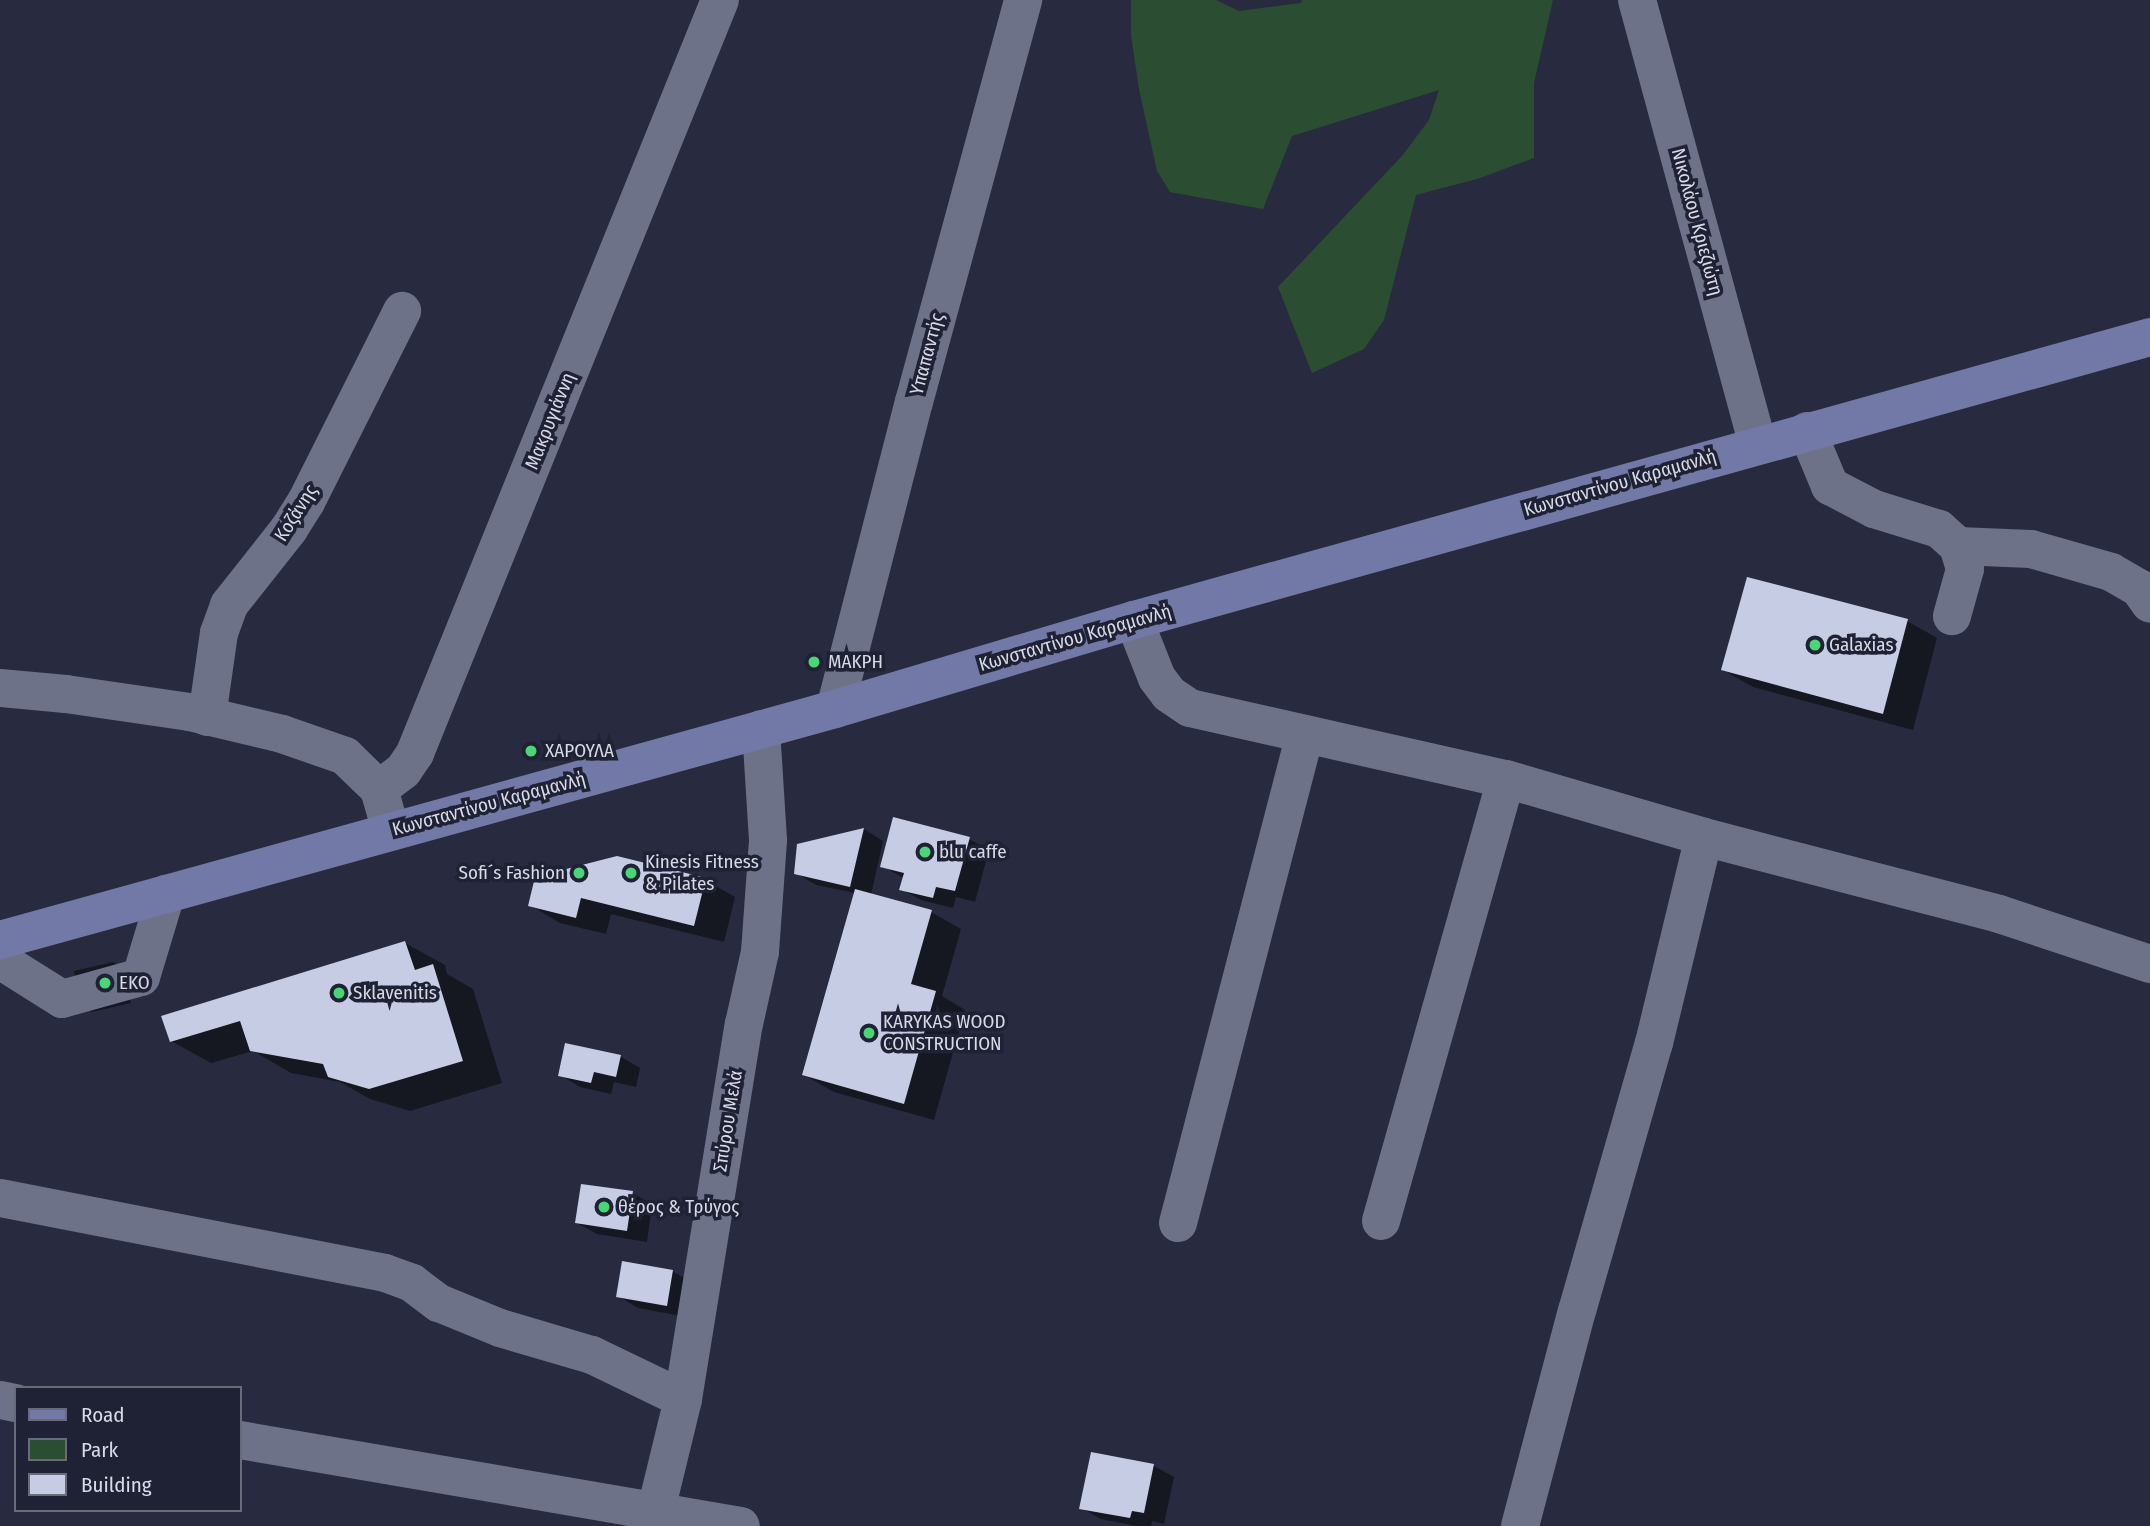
<!DOCTYPE html>
<html>
<head>
<meta charset="utf-8">
<style>
  body { margin:0 }
  #map { position:relative; width:2150px; height:1526px; overflow:hidden; background:#282b3f; font-family:"Fira Sans Condensed",sans-serif }
  div>[style] { position:absolute }
  [style*='--x'] { left:calc(var(--x)*1px); top:calc(var(--y)*1px); width:calc(var(--w)*1px); rotate:calc(var(--a)*1deg) }
  .green>* { inset:0; background:#2b4e33 }
  .shadow>* { inset:0; background:#0007 }
  .building>* { inset:0; background:#c7cce5 }
  .minor>* { height:38px; margin:-19px; padding:0 19px; transform-origin:19px; border-radius:19px; background:#6e7289 }
  .major>* { height:38px; margin:-19px; padding:0 19px; transform-origin:19px; border-radius:19px; background:#7379a6 }
  .dots>* { width:19px; height:19px; translate:-50% -50%; box-sizing:border-box; border:4px solid #1f2134; border-radius:50% }
  span { translate:-50% -50%; white-space:nowrap; text-align:center; line-height:1.15; -webkit-text-stroke:7px #1f2134; paint-order:stroke }
  .street-label { font-size:19px; color:#d7d9e6 }
  .poi-label { font-size:19px; color:#d7d9e6 }
  .left { translate:0 -50%; text-align:left }
  .right { translate:-100% -50%; text-align:right }
  .legend { position:absolute; left:14px; top:1386px; width:228px; height:126px; box-sizing:border-box; background:#1f2134; border:2px solid #696b7b; margin:0; padding:9px 12px; list-style:none; font-size:21px; color:#d7d9e6 }
  .legend li { display:flex; align-items:center; gap:14px; height:35px }
  .legend b { width:35px; border:2px solid #696b7b }
</style>
</head>
<body>
<div id="map">
  <div class="green">
    <i style="clip-path:polygon(1131px 0,1216px 0,1239px 11px,1301px 3px,1302px 0,1553px 0,1534px 83px,1534px 158px,1477px 179px,1416px 195px,1384px 320px,1364px 349px,1312px 373px,1278px 287px,1402px 156px,1429px 120px,1439px 90px,1292px 136px,1263px 209px,1170px 192px,1157px 171px,1139px 89px,1131px 35px)"></i>
  </div>
  <div class="shadow">
    <i style="clip-path:polygon(1907px 621px,1937px 638px,1913px 730px,1753px 687px,1723px 670px)"></i>
    <i style="clip-path:polygon(864px 829px,883px 841px,871px 895px,931px 912px,961px 929px,942px 996px,965px 1010px,934px 1120px,834px 1092px,804px 1075px,855px 893px,816px 885px,796px 873px,798px 845px)"></i>
    <i style="clip-path:polygon(969px 839px,989px 850px,975px 902px,956px 897px,953px 908px,921px 900px,901px 889px,904px 878px,882px 866px)"></i>
    <i style="clip-path:polygon(705px 880px,735px 897px,724px 942px,611px 914px,606px 934px,560px 923px,530px 905px)"></i>
    <i style="clip-path:polygon(405px 943px,445px 965px,447px 974px,473px 989px,502px 1083px,410px 1111px,370px 1099px,340px 1082px,291px 1073px,253px 1051px,211px 1063px,171px 1041px)"></i>
    <i style="clip-path:polygon(113px 962px,123px 968px,131px 1003px,92px 1012px,82px 1007px,74px 971px)"></i>
    <i style="clip-path:polygon(620px 1056px,640px 1068px,636px 1087px,614px 1082px,611px 1094px,580px 1087px,560px 1075px)"></i>
    <i style="clip-path:polygon(632px 1193px,652px 1204px,647px 1242px,597px 1234px,577px 1223px)"></i>
    <i style="clip-path:polygon(672px 1271px,693px 1283px,687px 1317px,638px 1308px,618px 1296px)"></i>
    <i style="clip-path:polygon(1092px 1454px,1154px 1466px,1174px 1477px,1164px 1524px,1152px 1521px,1151px 1526px,1137px 1526px,1101px 1519px,1081px 1508px)"></i>
  </div>
  <div class="building">
    <i style="clip-path:polygon(1747px 577px,1908px 619px,1883px 714px,1721px 670px)"></i>
    <i style="clip-path:polygon(893px 817px,970px 837px,955px 891px,936px 887px,933px 898px,899px 890px,904px 873px,880px 867px)"></i>
    <i style="clip-path:polygon(864px 828px,850px 887px,794px 874px,797px 844px)"></i>
    <i style="clip-path:polygon(617px 856px,706px 878px,694px 926px,581px 898px,576px 918px,528px 906px,535px 877px)"></i>
    <i style="clip-path:polygon(855px 889px,932px 910px,911px 984px,936px 991px,904px 1104px,802px 1075px)"></i>
    <i style="clip-path:polygon(405px 941px,415px 970px,433px 964px,463px 1061px,369px 1089px,328px 1077px,323px 1064px,250px 1051px,240px 1021px,170px 1042px,161px 1016px)"></i>
    <i style="clip-path:polygon(565px 1043px,621px 1055px,616px 1077px,594px 1072px,591px 1083px,558px 1076px)"></i>
    <i style="clip-path:polygon(581px 1184px,633px 1191px,627px 1231px,575px 1223px)"></i>
    <i style="clip-path:polygon(622px 1261px,673px 1270px,667px 1306px,616px 1297px)"></i>
    <i style="clip-path:polygon(1091px 1452px,1154px 1464px,1144px 1513px,1132px 1511px,1130px 1518px,1079px 1509px)"></i>
  </div>
  <div class="minor">
    <i style="--x:1637;--y:0;--w:460;--a:74.8"></i>
    <i style="--x:1807;--y:431;--w:60;--a:67.3"></i>
    <i style="--x:1830;--y:486;--w:50;--a:27.6"></i>
    <i style="--x:1874;--y:509;--w:68;--a:17.1"></i>
    <i style="--x:1939;--y:529;--w:25;--a:42"></i>
    <i style="--x:1958;--y:546;--w:24;--a:73"></i>
    <i style="--x:1965;--y:569;--w:49;--a:105.5"></i>
    <i style="--x:1958;--y:546;--w:73;--a:2.4"></i>
    <i style="--x:2031;--y:549;--w:83;--a:16"></i>
    <i style="--x:2111;--y:572;--w:32;--a:30"></i>
    <i style="--x:2139;--y:588;--w:19;--a:55"></i>
    <i style="--x:1134;--y:620;--w:62;--a:68.4"></i>
    <i style="--x:1157;--y:678;--w:20;--a:53"></i>
    <i style="--x:1169;--y:694;--w:25;--a:34"></i>
    <i style="--x:1190;--y:708;--w:324;--a:12.7"></i>
    <i style="--x:1506;--y:779;--w:206;--a:16.3"></i>
    <i style="--x:1704;--y:837;--w:305;--a:14.6"></i>
    <i style="--x:1999;--y:914;--w:159;--a:18.3"></i>
    <i style="--x:0;--y:688;--w:66;--a:5.2"></i>
    <i style="--x:66;--y:694;--w:125;--a:8.3"></i>
    <i style="--x:190;--y:712;--w:95;--a:13.4"></i>
    <i style="--x:282;--y:734;--w:67;--a:19.2"></i>
    <i style="--x:345;--y:756;--w:47;--a:44.1"></i>
    <i style="--x:835;--y:709;--w:317;--a:-75.6"></i>
    <i style="--x:914;--y:402;--w:417;--a:-74.8"></i>
    <i style="--x:207;--y:717;--w:85;--a:-81.9"></i>
    <i style="--x:219;--y:633;--w:30;--a:-70"></i>
    <i style="--x:229;--y:605;--w:97;--a:-51.7"></i>
    <i style="--x:289;--y:529;--w:32;--a:-58"></i>
    <i style="--x:306;--y:502;--w:214;--a:-63.3"></i>
    <i style="--x:391;--y:831;--w:44;--a:-105.9"></i>
    <i style="--x:379;--y:789;--w:30;--a:-37"></i>
    <i style="--x:403;--y:771;--w:22;--a:-56"></i>
    <i style="--x:415;--y:753;--w:812;--a:-67.95"></i>
    <i style="--x:0;--y:960;--w:73;--a:32.2"></i>
    <i style="--x:62;--y:999;--w:82;--a:-15.6"></i>
    <i style="--x:141;--y:977;--w:87;--a:-73.2"></i>
    <i style="--x:0;--y:1198;--w:392;--a:11"></i>
    <i style="--x:385;--y:1273;--w:29;--a:20"></i>
    <i style="--x:412;--y:1283;--w:34;--a:37"></i>
    <i style="--x:439;--y:1303;--w:66;--a:22.3"></i>
    <i style="--x:500;--y:1328;--w:96;--a:16.4"></i>
    <i style="--x:592;--y:1355;--w:101;--a:25.8"></i>
    <i style="--x:1381;--y:1221;--w:459;--a:-74.2"></i>
    <i style="--x:1178;--y:1223;--w:505;--a:-75.44"></i>
    <i style="--x:0;--y:1400;--w:16;--a:11"></i>
    <i style="--x:240;--y:1440;--w:508;--a:9.74"></i>
    <i style="--x:656;--y:1510;--w:114;--a:-76.3"></i>
    <i style="--x:683;--y:1399;--w:380;--a:-80.8"></i>
    <i style="--x:744;--y:1024;--w:74;--a:-77.5"></i>
    <i style="--x:760;--y:952;--w:112;--a:-85.9"></i>
    <i style="--x:768;--y:840;--w:111;--a:-93.6"></i>
    <i style="--x:1520;--y:1526;--w:222;--a:-75.2"></i>
    <i style="--x:1577;--y:1311;--w:279;--a:-74"></i>
    <i style="--x:1654;--y:1043;--w:212;--a:-76.4"></i>
  </div>
  <div class="major">
    <i style="--x:0;--y:940;--w:866;--a:-15.46"></i>
    <i style="--x:835;--y:709;--w:312;--a:-16.6"></i>
    <i style="--x:1134;--y:620;--w:1055;--a:-15.56"></i>
  </div>
  <div class="dots">
    <i style="left:1815px;top:645px;background:#4ad677"></i>
    <i style="left:814px;top:662px;background:#4ad677"></i>
    <i style="left:531px;top:751px;background:#4ad677"></i>
    <i style="left:925px;top:852px;background:#4ad677"></i>
    <i style="left:579px;top:873px;background:#4ad677"></i>
    <i style="left:631px;top:873px;background:#4ad677"></i>
    <i style="left:105px;top:983px;background:#4ad677"></i>
    <i style="left:339px;top:993px;background:#4ad677"></i>
    <i style="left:869px;top:1033px;background:#4ad677"></i>
    <i style="left:604px;top:1207px;background:#4ad677"></i>
  </div>
  <div class="street-label">
    <span style="left:1697px;top:222px;rotate:75deg">Νικολάου Κριεζιώτη</span>
    <span style="left:927px;top:354px;rotate:-75deg">Υπαπαντής</span>
    <span style="left:550px;top:421px;rotate:-68deg">Μακρυγιάννη</span>
    <span style="left:1620px;top:483px;rotate:-16deg">Κωνσταντίνου Καραμανλή</span>
    <span style="left:296px;top:513px;rotate:-58deg">Κοζάνης</span>
    <span style="left:1075px;top:638px;rotate:-16deg">Κωνσταντίνου Καραμανλή</span>
    <span style="left:489px;top:804px;rotate:-15deg">Κωνσταντίνου Καραμανλή</span>
    <span style="left:728px;top:1121px;rotate:-81deg">Σπύρου Μελά</span>
  </div>
  <div class="poi-label">
    <span class="left" style="left:1829px;top:645px">Galaxias</span>
    <span class="left" style="left:828px;top:662px">ΜΑΚΡΗ</span>
    <span class="left" style="left:545px;top:751px">ΧΑΡΟΥΛΑ</span>
    <span class="left" style="left:939px;top:852px">blu caffe</span>
    <span class="left" style="left:645px;top:873px">Kinesis Fitness<br>&amp; Pilates</span>
    <span class="right" style="left:565px;top:873px">Sofi´s Fashion</span>
    <span class="left" style="left:119px;top:983px">EKO</span>
    <span class="left" style="left:353px;top:993px">Sklavenitis</span>
    <span class="left" style="left:883px;top:1033px">KARYKAS WOOD<br>CONSTRUCTION</span>
    <span class="left" style="left:618px;top:1207px">θέρος &amp; Τρύγος</span>
  </div>
  <ul class="legend">
  <li><b style="height:9px;background:#7379a6"></b>Road</li>
  <li><b style="height:19px;background:#2b4e33"></b>Park</li>
  <li><b style="height:19px;background:#c7cce5"></b>Building</li>
  </ul>
</div>
</body>
</html>
